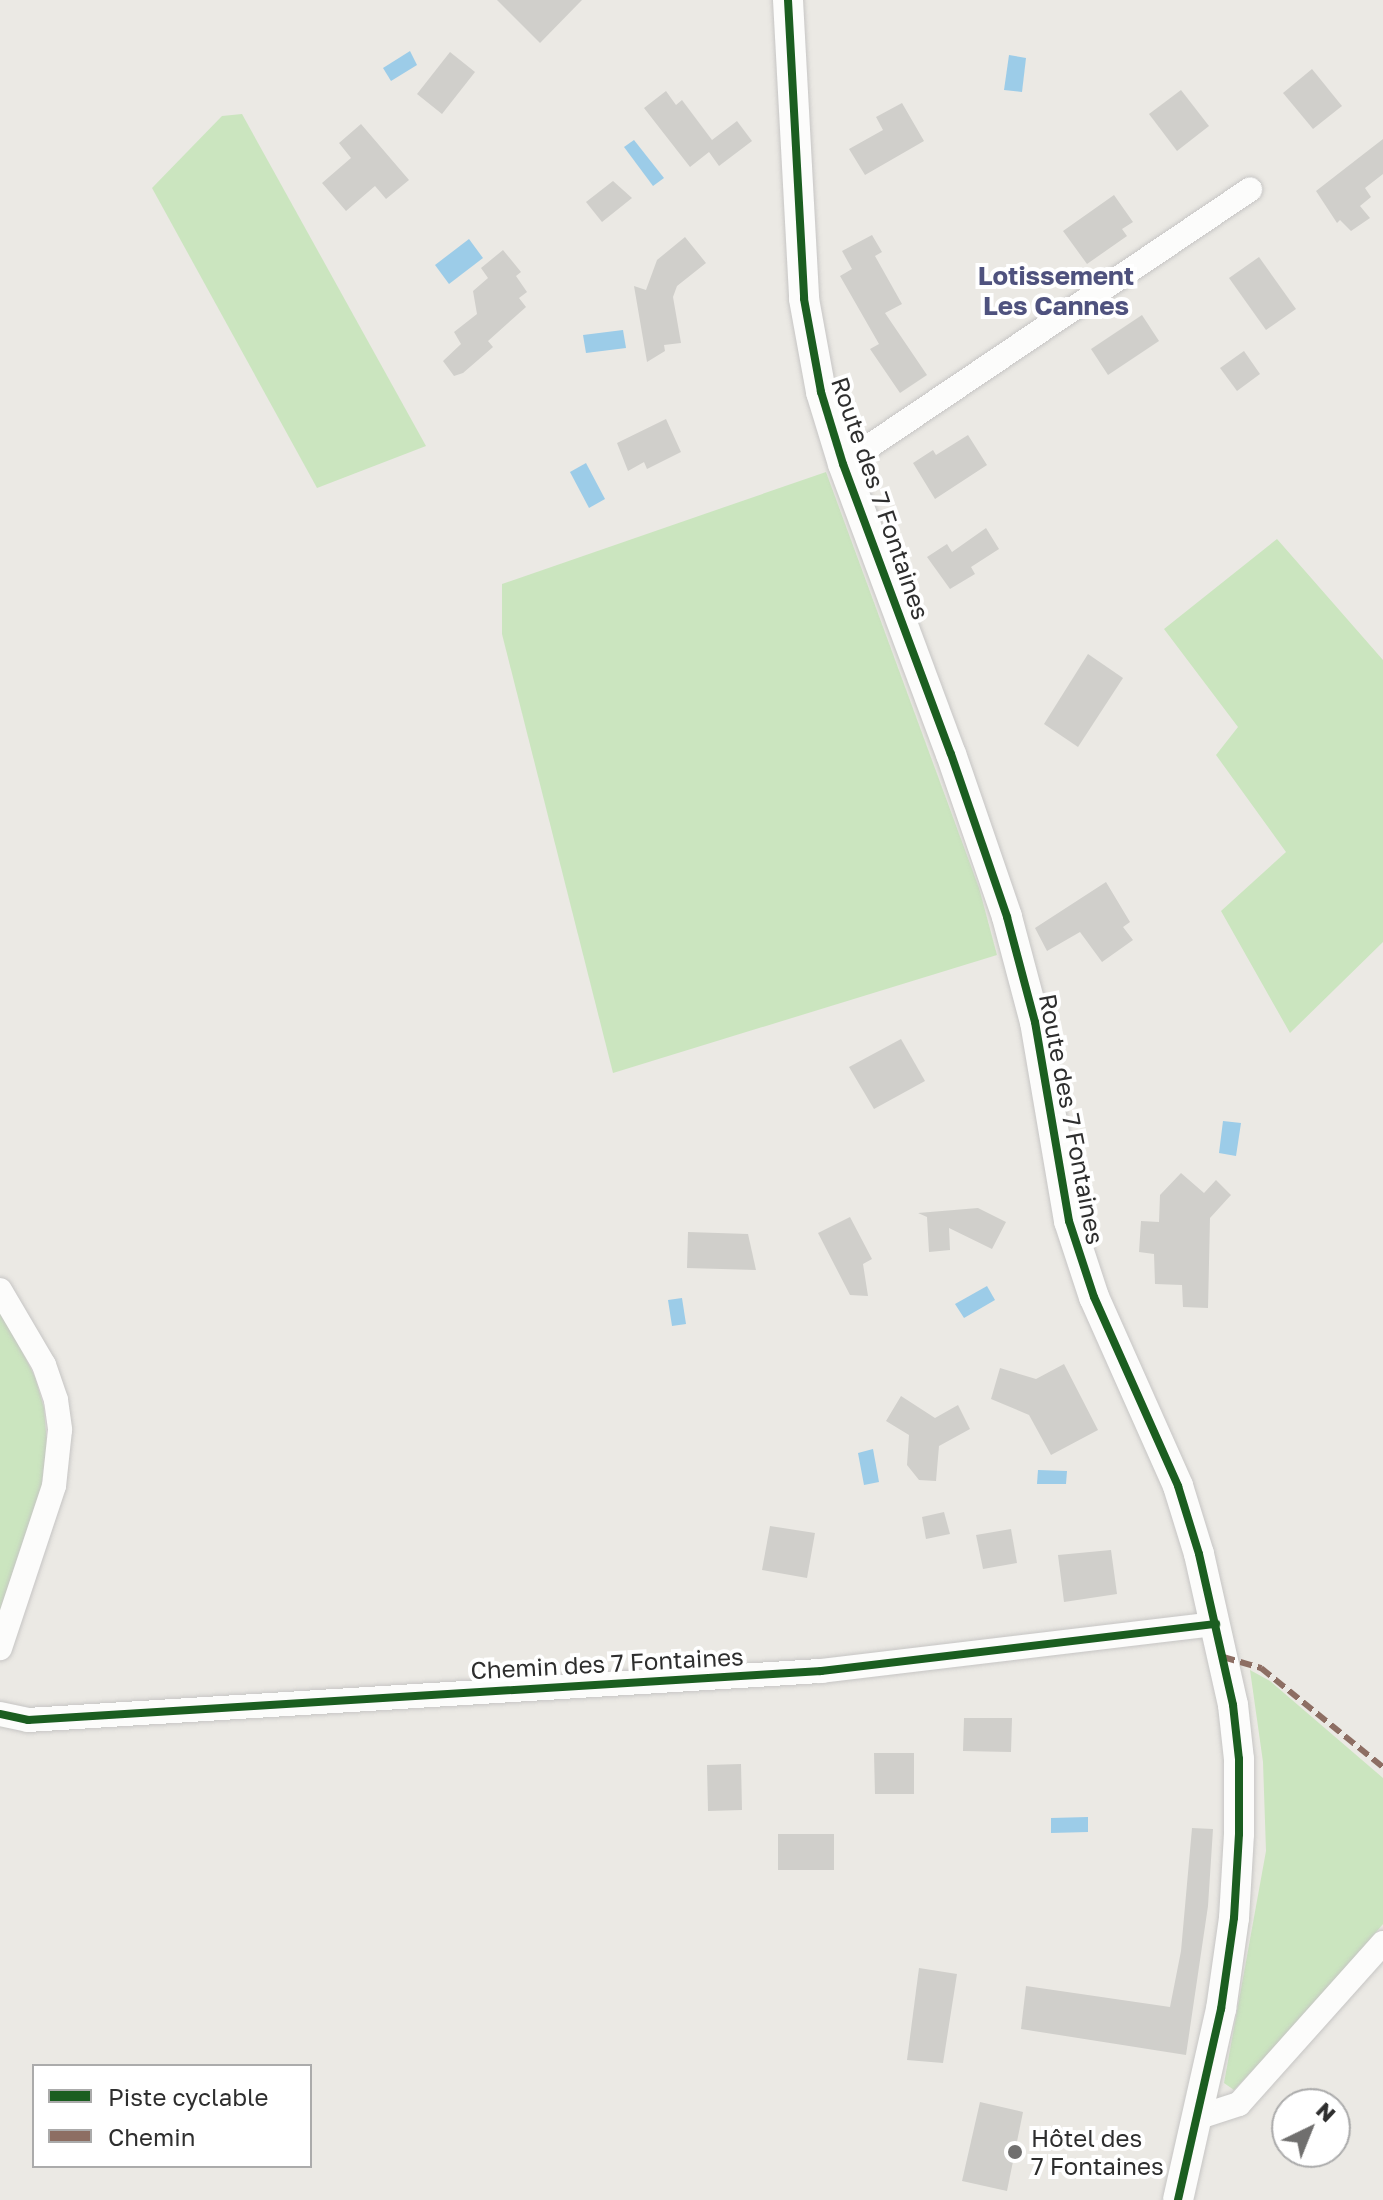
<!DOCTYPE html>
<html>
<head>
<meta charset="utf-8">
<style>
  body { margin:0 }
  #map { position:relative; width:1383px; height:2200px; overflow:hidden; background:#ebe9e4; font-family:"Golos Text",sans-serif }
  div>[style] { position:absolute }
  [style*='--x'] { left:calc(var(--x)*1px); top:calc(var(--y)*1px); width:calc(var(--w)*1px); rotate:calc(var(--a)*1deg) }
  .green>* { inset:0; background:#cbe5bf }
  .water>* { inset:0; background:#9ccce8 }
  .building>* { inset:0; background:#d0cfcb }
  .roads { filter:drop-shadow(0 0 2px #c6c5c4) drop-shadow(0 0 2px #c6c5c4) }
  .minor>* { height:24px; margin:-12px; padding:0 12px; transform-origin:12px; border-radius:12px; background:#fcfcfb }
  .tertiary>* { height:30px; margin:-15px; padding:0 15px; transform-origin:15px; border-radius:15px; background:#fcfcfb }
  .quiet>* { height:6px; margin-top:-3px; transform-origin:0; background:repeating-linear-gradient(90deg,#8d6e63 0 12px,transparent 0 18px) }
  .cycleway>* { height:8px; margin:-4px; padding:0 4px; transform-origin:4px; border-radius:4px; background:#1b5e20 }
  .dots>* { width:22px; height:22px; translate:-50% -50%; box-sizing:border-box; border:4px solid #fff; border-radius:50% }
  span { translate:-50% -50%; white-space:nowrap; text-align:center; line-height:1.15; -webkit-text-stroke:8px #fff; paint-order:stroke }
  .street-label { font-size:24px; color:#2e2e2e }
  .poi-label { font-size:24px; color:#2e2e2e }
  .left { translate:0 -50%; text-align:left }
  .neighbourhood-label { font-size:26px; color:#4f527e; font-weight:700 }
  .legend { position:absolute; left:32px; top:2064px; width:280px; height:104px; box-sizing:border-box; background:#fff; border:2px solid #ababab; margin:0; padding:10px 14px; list-style:none; font-size:24px; color:#2e2e2e }
  .legend li { display:flex; align-items:center; gap:16px; height:40px }
  .legend b { width:40px; border:2px solid #ababab }
  .north { position:absolute; left:1271px; top:2088px; width:80px; height:80px; box-sizing:border-box; background:#fff; border:2px solid #ababab; border-radius:50%; rotate:43deg; font-size:22px; font-weight:700; line-height:32px; text-align:center; color:#2e2e2e }
  .north::after { content:''; display:block; margin:auto; width:28px; height:36px; background:#706f6e; clip-path:polygon(50% 0,100% 100%,50% 72%,0 100%) }
</style>
</head>
<body>
<div id="map">
  <div class="green">
    <i style="clip-path:polygon(242px 114px,426px 446px,317px 488px,152px 188px,222px 116px)"></i>
    <i style="clip-path:polygon(826px 472px,979px 888px,997px 955px,613px 1073px,502px 634px,502px 584px)"></i>
    <i style="clip-path:polygon(1277px 539px,1383px 660px,1383px 942px,1290px 1033px,1221px 911px,1286px 852px,1216px 755px,1238px 727px,1164px 629px)"></i>
    <i style="clip-path:polygon(0 1307px,35px 1377px,44px 1408px,47px 1444px,41px 1489px,0 1619px)"></i>
    <i style="clip-path:polygon(1250px 1670px,1270px 1681px,1383px 1778px,1383px 1924px,1310px 2010px,1234px 2090px,1224px 2083px,1266px 1851px,1263px 1762px)"></i>
  </div>
  <div class="water">
    <i style="clip-path:polygon(410px 51px,417px 65px,391px 81px,383px 68px)"></i>
    <i style="clip-path:polygon(1009px 55px,1026px 58px,1022px 92px,1004px 90px)"></i>
    <i style="clip-path:polygon(634px 140px,664px 178px,653px 186px,624px 147px)"></i>
    <i style="clip-path:polygon(469px 239px,483px 258px,449px 284px,435px 265px)"></i>
    <i style="clip-path:polygon(623px 330px,626px 348px,586px 353px,583px 335px)"></i>
    <i style="clip-path:polygon(586px 463px,605px 499px,589px 508px,570px 472px)"></i>
    <i style="clip-path:polygon(1223px 1121px,1241px 1123px,1236px 1156px,1219px 1153px)"></i>
    <i style="clip-path:polygon(987px 1286px,995px 1300px,964px 1318px,955px 1304px)"></i>
    <i style="clip-path:polygon(682px 1298px,686px 1324px,672px 1326px,668px 1300px)"></i>
    <i style="clip-path:polygon(873px 1449px,879px 1482px,864px 1485px,858px 1453px)"></i>
    <i style="clip-path:polygon(1038px 1470px,1067px 1471px,1066px 1484px,1037px 1484px)"></i>
    <i style="clip-path:polygon(1088px 1817px,1088px 1832px,1051px 1833px,1051px 1818px)"></i>
  </div>
  <div class="building">
    <i style="clip-path:polygon(497px 0,582px 0,540px 43px)"></i>
    <i style="clip-path:polygon(450px 52px,475px 72px,442px 114px,417px 94px)"></i>
    <i style="clip-path:polygon(1312px 69px,1342px 106px,1313px 129px,1283px 93px)"></i>
    <i style="clip-path:polygon(1181px 90px,1209px 126px,1177px 151px,1149px 114px)"></i>
    <i style="clip-path:polygon(666px 91px,676px 105px,682px 100px,712px 140px,737px 121px,752px 141px,719px 166px,709px 152px,690px 167px,644px 108px)"></i>
    <i style="clip-path:polygon(902px 103px,924px 141px,865px 175px,849px 149px,883px 130px,876px 117px)"></i>
    <i style="clip-path:polygon(361px 124px,409px 180px,386px 199px,375px 186px,346px 211px,322px 183px,351px 158px,339px 143px)"></i>
    <i style="clip-path:polygon(1383px 139px,1383px 174px,1365px 188px,1371px 197px,1360px 206px,1370px 218px,1351px 231px,1340px 220px,1337px 223px,1316px 191px)"></i>
    <i style="clip-path:polygon(613px 181px,632px 198px,602px 222px,586px 202px)"></i>
    <i style="clip-path:polygon(1114px 195px,1133px 222px,1122px 229px,1127px 236px,1087px 264px,1063px 231px)"></i>
    <i style="clip-path:polygon(872px 235px,882px 252px,875px 256px,902px 304px,885px 313px,927px 375px,900px 393px,870px 349px,879px 344px,840px 276px,852px 269px,842px 251px)"></i>
    <i style="clip-path:polygon(685px 237px,706px 263px,677px 286px,673px 297px,681px 343px,664px 345px,665px 351px,647px 362px,634px 286px,646px 290px,657px 260px)"></i>
    <i style="clip-path:polygon(503px 250px,521px 272px,516px 276px,527px 292px,519px 298px,526px 307px,488px 341px,493px 347px,463px 373px,454px 376px,443px 361px,461px 344px,454px 332px,477px 314px,473px 291px,488px 278px,481px 268px)"></i>
    <i style="clip-path:polygon(1259px 257px,1296px 309px,1266px 330px,1229px 278px)"></i>
    <i style="clip-path:polygon(1142px 315px,1159px 341px,1108px 375px,1091px 349px)"></i>
    <i style="clip-path:polygon(1244px 351px,1260px 374px,1237px 391px,1220px 368px)"></i>
    <i style="clip-path:polygon(666px 419px,681px 452px,647px 469px,644px 462px,628px 471px,617px 443px)"></i>
    <i style="clip-path:polygon(968px 435px,987px 465px,935px 499px,913px 463px,933px 450px,936px 455px)"></i>
    <i style="clip-path:polygon(986px 528px,999px 549px,971px 567px,975px 574px,950px 589px,927px 557px,947px 544px,952px 552px)"></i>
    <i style="clip-path:polygon(1088px 654px,1123px 678px,1078px 747px,1044px 724px)"></i>
    <i style="clip-path:polygon(1106px 882px,1130px 922px,1123px 927px,1133px 940px,1102px 962px,1080px 932px,1047px 951px,1035px 928px)"></i>
    <i style="clip-path:polygon(901px 1039px,925px 1081px,874px 1109px,849px 1067px)"></i>
    <i style="clip-path:polygon(1181px 1173px,1204px 1193px,1216px 1180px,1231px 1195px,1210px 1218px,1208px 1308px,1183px 1307px,1182px 1285px,1155px 1284px,1154px 1254px,1139px 1252px,1141px 1221px,1159px 1222px,1160px 1195px)"></i>
    <i style="clip-path:polygon(978px 1208px,1006px 1222px,992px 1249px,949px 1228px,950px 1250px,929px 1252px,927px 1217px,918px 1213px)"></i>
    <i style="clip-path:polygon(850px 1217px,872px 1259px,863px 1264px,868px 1296px,850px 1295px,818px 1233px)"></i>
    <i style="clip-path:polygon(688px 1232px,748px 1234px,756px 1270px,687px 1268px)"></i>
    <i style="clip-path:polygon(1064px 1364px,1098px 1430px,1051px 1455px,1029px 1415px,991px 1399px,1000px 1368px,1036px 1379px)"></i>
    <i style="clip-path:polygon(901px 1396px,935px 1418px,958px 1405px,970px 1429px,939px 1446px,936px 1481px,919px 1480px,907px 1465px,909px 1435px,886px 1421px)"></i>
    <i style="clip-path:polygon(944px 1512px,950px 1534px,926px 1539px,922px 1517px)"></i>
    <i style="clip-path:polygon(770px 1526px,815px 1533px,807px 1578px,762px 1570px)"></i>
    <i style="clip-path:polygon(1011px 1529px,1017px 1563px,983px 1569px,976px 1535px)"></i>
    <i style="clip-path:polygon(1111px 1550px,1117px 1594px,1064px 1602px,1058px 1555px)"></i>
    <i style="clip-path:polygon(964px 1718px,1012px 1718px,1011px 1752px,963px 1751px)"></i>
    <i style="clip-path:polygon(874px 1753px,914px 1753px,914px 1794px,875px 1794px)"></i>
    <i style="clip-path:polygon(741px 1764px,742px 1810px,708px 1811px,707px 1765px)"></i>
    <i style="clip-path:polygon(1192px 1828px,1213px 1829px,1208px 1906px,1186px 2055px,1021px 2029px,1026px 1986px,1170px 2007px,1181px 1951px)"></i>
    <i style="clip-path:polygon(778px 1834px,834px 1834px,834px 1870px,778px 1870px)"></i>
    <i style="clip-path:polygon(919px 1968px,957px 1974px,943px 2063px,907px 2060px)"></i>
    <i style="clip-path:polygon(980px 2102px,1023px 2112px,1007px 2191px,962px 2181px)"></i>
  </div>
  <div class="roads">
    <div class="minor">
      <i style="--x:843;--y:464;--w:491;--a:-34"></i>
      <i style="--x:0;--y:1290;--w:87;--a:59.6"></i>
      <i style="--x:44;--y:1365;--w:37;--a:71"></i>
      <i style="--x:56;--y:1400;--w:30;--a:82"></i>
      <i style="--x:60;--y:1430;--w:56;--a:96.1"></i>
      <i style="--x:54;--y:1486;--w:171;--a:108.4"></i>
      <i style="--x:0;--y:1714;--w:29;--a:12"></i>
      <i style="--x:28;--y:1720;--w:795;--a:-3.54"></i>
      <i style="--x:821;--y:1671;--w:398;--a:-6.8"></i>
      <i style="--x:1199;--y:2117;--w:42;--a:-18"></i>
      <i style="--x:1239;--y:2104;--w:216;--a:-48.2"></i>
    </div>
    <div class="tertiary">
      <i style="--x:788;--y:0;--w:299;--a:86.9"></i>
      <i style="--x:804;--y:299;--w:95;--a:79.6"></i>
      <i style="--x:821;--y:392;--w:75;--a:73"></i>
      <i style="--x:843;--y:464;--w:309;--a:69.6"></i>
      <i style="--x:951;--y:754;--w:172;--a:71"></i>
      <i style="--x:1007;--y:917;--w:109;--a:75.1"></i>
      <i style="--x:1035;--y:1022;--w:202;--a:80.3"></i>
      <i style="--x:1069;--y:1221;--w:80;--a:71.8"></i>
      <i style="--x:1094;--y:1297;--w:207;--a:66"></i>
      <i style="--x:1178;--y:1486;--w:71;--a:72.8"></i>
      <i style="--x:1199;--y:1554;--w:155;--a:77.3"></i>
      <i style="--x:1233;--y:1705;--w:54;--a:83.7"></i>
      <i style="--x:1239;--y:1759;--w:75;--a:90"></i>
      <i style="--x:1239;--y:1834;--w:84;--a:93.4"></i>
      <i style="--x:1234;--y:1918;--w:92;--a:98.1"></i>
      <i style="--x:1221;--y:2009;--w:196;--a:102.7"></i>
    </div>
  </div>
  <div class="quiet">
    <i style="--x:1223;--y:1657;--w:40;--a:16"></i>
    <i style="--x:1261;--y:1668;--w:157;--a:39.1"></i>
  </div>
  <div class="cycleway">
    <i style="--x:788;--y:0;--w:299;--a:86.9"></i>
    <i style="--x:804;--y:299;--w:95;--a:79.6"></i>
    <i style="--x:821;--y:392;--w:75;--a:73"></i>
    <i style="--x:843;--y:464;--w:309;--a:69.6"></i>
    <i style="--x:951;--y:754;--w:172;--a:71"></i>
    <i style="--x:1007;--y:917;--w:109;--a:75.1"></i>
    <i style="--x:1035;--y:1022;--w:202;--a:80.3"></i>
    <i style="--x:1069;--y:1221;--w:80;--a:71.8"></i>
    <i style="--x:1094;--y:1297;--w:207;--a:66"></i>
    <i style="--x:1178;--y:1486;--w:71;--a:72.8"></i>
    <i style="--x:1199;--y:1554;--w:155;--a:77.3"></i>
    <i style="--x:1233;--y:1705;--w:54;--a:83.7"></i>
    <i style="--x:1239;--y:1759;--w:75;--a:90"></i>
    <i style="--x:1239;--y:1834;--w:84;--a:93.4"></i>
    <i style="--x:1234;--y:1918;--w:92;--a:98.1"></i>
    <i style="--x:1221;--y:2009;--w:196;--a:102.7"></i>
    <i style="--x:0;--y:1714;--w:29;--a:12"></i>
    <i style="--x:28;--y:1720;--w:795;--a:-3.54"></i>
    <i style="--x:821;--y:1671;--w:398;--a:-6.8"></i>
  </div>
  <div class="dots">
    <i style="left:1015px;top:2152px;background:#706f6e"></i>
  </div>
  <div class="street-label">
    <span style="left:881px;top:498px;rotate:71deg">Route des 7 Fontaines</span>
    <span style="left:1072px;top:1119px;rotate:79deg">Route des 7 Fontaines</span>
    <span style="left:607px;top:1663px;rotate:-3deg">Chemin des 7 Fontaines</span>
  </div>
  <div class="poi-label">
    <span class="left" style="left:1031px;top:2152px">Hôtel des<br>7 Fontaines</span>
  </div>
  <div class="neighbourhood-label">
    <span style="left:1056px;top:291px">Lotissement<br>Les Cannes</span>
  </div>
  <ul class="legend">
  <li><b style="height:10px;background:#1b5e20"></b>Piste cyclable</li>
  <li><b style="height:10px;background:#8d6e63"></b>Chemin</li>
  </ul>
  <div class="north">N</div>
</div>
</body>
</html>
